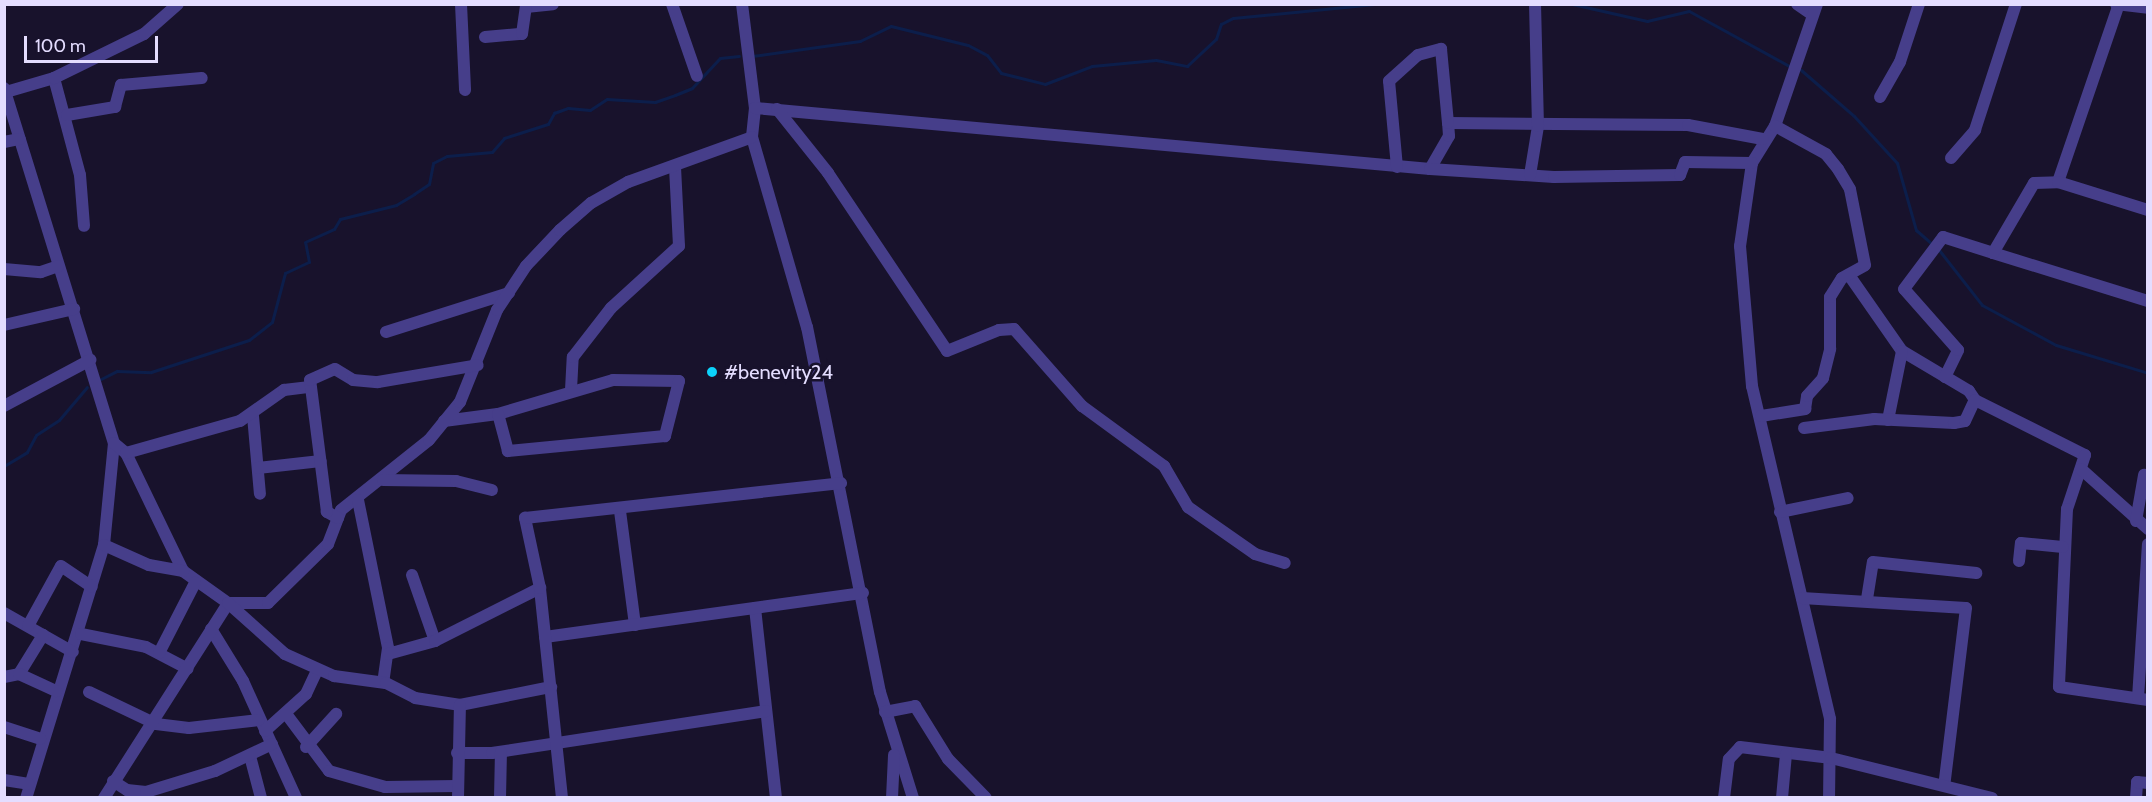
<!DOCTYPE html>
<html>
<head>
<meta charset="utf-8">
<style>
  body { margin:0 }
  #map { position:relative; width:2152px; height:802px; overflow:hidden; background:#18122c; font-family:Cabin,sans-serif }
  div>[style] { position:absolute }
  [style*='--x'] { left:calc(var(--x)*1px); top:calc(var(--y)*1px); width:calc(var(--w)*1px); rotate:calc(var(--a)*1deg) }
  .stream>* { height:3px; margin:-1.5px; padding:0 1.5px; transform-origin:1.5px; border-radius:1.5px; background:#0c1e4b }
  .minor>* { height:12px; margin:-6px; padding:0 6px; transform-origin:6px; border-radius:6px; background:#463e8a }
  .dots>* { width:16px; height:16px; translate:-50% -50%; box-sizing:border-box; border:3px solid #18122c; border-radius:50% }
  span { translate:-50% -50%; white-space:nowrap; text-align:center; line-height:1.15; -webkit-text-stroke:5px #18122c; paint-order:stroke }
  .poi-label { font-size:20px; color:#e4ddff }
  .left { translate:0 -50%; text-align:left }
  .frame { position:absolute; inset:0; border:6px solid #e4ddff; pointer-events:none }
  .scale { position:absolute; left:24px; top:36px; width:134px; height:27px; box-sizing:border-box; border:3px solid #e4ddff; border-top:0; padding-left:8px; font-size:18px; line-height:21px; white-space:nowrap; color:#e4ddff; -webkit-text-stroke:4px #18122c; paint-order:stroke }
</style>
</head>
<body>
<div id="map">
  <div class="stream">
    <i style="--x:1572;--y:4;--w:77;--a:12.8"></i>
    <i style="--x:1647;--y:21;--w:43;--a:-13.4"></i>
    <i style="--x:1689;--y:11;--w:116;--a:28.8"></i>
    <i style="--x:752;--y:56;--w:109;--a:-7.9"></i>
    <i style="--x:860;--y:41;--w:34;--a:-26"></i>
    <i style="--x:891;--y:26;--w:79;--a:13.9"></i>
    <i style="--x:968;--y:45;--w:21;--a:28"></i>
    <i style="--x:987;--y:55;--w:23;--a:52"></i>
    <i style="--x:1001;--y:73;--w:45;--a:14"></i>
    <i style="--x:1045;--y:84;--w:50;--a:-21"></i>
    <i style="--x:1092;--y:66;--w:64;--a:-5.4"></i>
    <i style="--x:1156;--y:60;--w:32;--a:11"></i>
    <i style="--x:1187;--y:66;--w:40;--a:-43"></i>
    <i style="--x:1216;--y:39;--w:16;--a:-72"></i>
    <i style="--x:1221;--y:24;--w:13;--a:-27"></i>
    <i style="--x:1233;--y:18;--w:145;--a:-5.6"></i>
    <i style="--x:1801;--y:70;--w:70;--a:41"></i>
    <i style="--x:1854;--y:116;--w:64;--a:47.5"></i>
    <i style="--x:1897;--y:163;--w:70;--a:74.2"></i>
    <i style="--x:1916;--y:230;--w:23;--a:41"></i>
    <i style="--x:1939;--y:250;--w:70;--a:52"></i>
    <i style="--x:1982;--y:305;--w:84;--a:28.4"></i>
    <i style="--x:2056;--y:345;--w:96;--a:16.9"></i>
    <i style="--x:101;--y:379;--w:18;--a:-27"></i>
    <i style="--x:117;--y:371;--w:34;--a:2"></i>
    <i style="--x:151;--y:372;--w:103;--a:-18.1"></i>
    <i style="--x:249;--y:340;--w:29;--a:-38"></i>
    <i style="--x:272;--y:322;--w:51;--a:-75.1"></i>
    <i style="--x:285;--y:273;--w:26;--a:-25"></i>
    <i style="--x:309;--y:262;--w:20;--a:-101"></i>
    <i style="--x:305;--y:242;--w:32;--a:-24"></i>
    <i style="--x:334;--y:229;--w:12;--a:-59"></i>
    <i style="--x:340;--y:219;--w:58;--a:-14"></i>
    <i style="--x:396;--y:205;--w:21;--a:-31"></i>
    <i style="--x:414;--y:194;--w:18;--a:-34"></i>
    <i style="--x:429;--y:184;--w:21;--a:-79"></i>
    <i style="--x:433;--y:163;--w:16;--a:-27"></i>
    <i style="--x:447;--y:156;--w:45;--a:-5.1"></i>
    <i style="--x:492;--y:152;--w:18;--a:-49"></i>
    <i style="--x:504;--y:138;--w:46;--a:-17.7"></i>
    <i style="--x:548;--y:124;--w:13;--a:-61"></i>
    <i style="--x:554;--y:113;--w:15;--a:-20"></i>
    <i style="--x:568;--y:108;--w:22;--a:5"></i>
    <i style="--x:590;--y:110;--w:20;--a:-33"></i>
    <i style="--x:607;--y:99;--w:48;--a:3.6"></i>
    <i style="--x:655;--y:102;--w:21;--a:-19"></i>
    <i style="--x:675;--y:95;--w:18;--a:-22"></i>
    <i style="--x:692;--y:88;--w:41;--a:-47"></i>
    <i style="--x:720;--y:58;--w:19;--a:-6"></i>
    <i style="--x:4;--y:466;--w:27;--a:-31"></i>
    <i style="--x:27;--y:452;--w:19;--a:-62"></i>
    <i style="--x:36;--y:435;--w:27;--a:-33"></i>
    <i style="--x:59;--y:420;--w:43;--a:-49.7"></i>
  </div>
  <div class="minor">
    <i style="--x:461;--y:4;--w:86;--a:87.3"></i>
    <i style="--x:672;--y:4;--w:76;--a:70.9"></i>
    <i style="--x:742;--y:4;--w:105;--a:82.9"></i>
    <i style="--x:755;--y:108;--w:29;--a:96"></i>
    <i style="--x:752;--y:137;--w:198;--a:73.9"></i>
    <i style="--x:807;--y:327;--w:372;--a:78.7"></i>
    <i style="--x:880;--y:692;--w:111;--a:72.7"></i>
    <i style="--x:1797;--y:4;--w:19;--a:35"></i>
    <i style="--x:1817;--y:4;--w:129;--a:109"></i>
    <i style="--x:1775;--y:126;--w:44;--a:121.9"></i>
    <i style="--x:1752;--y:163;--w:84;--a:98.2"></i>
    <i style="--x:1740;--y:246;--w:141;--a:85.1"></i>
    <i style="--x:1752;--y:386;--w:342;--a:76.8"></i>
    <i style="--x:1830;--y:719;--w:79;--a:90.7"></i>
    <i style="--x:2116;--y:4;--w:32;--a:7"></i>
    <i style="--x:526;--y:7;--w:27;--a:-6"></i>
    <i style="--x:485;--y:37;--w:37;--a:-5"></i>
    <i style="--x:522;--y:34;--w:30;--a:-82"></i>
    <i style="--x:54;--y:78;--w:100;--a:75"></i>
    <i style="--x:80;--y:175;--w:51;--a:85.5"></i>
    <i style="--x:4;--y:88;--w:372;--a:72.8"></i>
    <i style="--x:114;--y:443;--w:102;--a:95.6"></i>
    <i style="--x:104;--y:545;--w:265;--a:107.1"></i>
    <i style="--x:6;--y:92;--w:50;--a:-16.3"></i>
    <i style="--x:54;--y:78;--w:100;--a:-26.1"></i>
    <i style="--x:144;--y:34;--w:45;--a:-41.4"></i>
    <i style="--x:1880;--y:97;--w:40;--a:-60.3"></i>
    <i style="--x:1900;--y:62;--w:61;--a:-71.9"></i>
    <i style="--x:755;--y:108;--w:678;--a:5.16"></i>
    <i style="--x:1430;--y:169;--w:38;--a:-60"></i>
    <i style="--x:1449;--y:136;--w:13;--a:-94"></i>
    <i style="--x:1448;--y:123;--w:240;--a:0.5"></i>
    <i style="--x:1688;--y:125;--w:76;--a:10.6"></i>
    <i style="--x:777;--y:109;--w:82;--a:51.4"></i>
    <i style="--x:828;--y:173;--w:214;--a:56.2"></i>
    <i style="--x:947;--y:351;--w:56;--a:-22"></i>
    <i style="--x:999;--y:330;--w:15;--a:-4"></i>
    <i style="--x:1014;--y:329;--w:103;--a:48.6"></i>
    <i style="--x:1082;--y:406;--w:102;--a:36.2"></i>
    <i style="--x:1164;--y:466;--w:48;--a:59.7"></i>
    <i style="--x:1188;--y:507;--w:82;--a:35"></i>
    <i style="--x:1255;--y:554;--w:31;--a:17"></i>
    <i style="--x:67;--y:115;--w:49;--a:-9.5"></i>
    <i style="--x:115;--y:107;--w:23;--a:-75"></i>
    <i style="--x:121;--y:85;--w:81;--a:-4.9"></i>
    <i style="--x:4;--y:142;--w:16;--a:-11"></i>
    <i style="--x:1951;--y:158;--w:37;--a:-49"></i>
    <i style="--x:1975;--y:130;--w:133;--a:-72"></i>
    <i style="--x:1397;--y:167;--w:86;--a:-95.3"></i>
    <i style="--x:1389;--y:81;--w:39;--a:-42"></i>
    <i style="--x:1418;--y:55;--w:24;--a:-15"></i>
    <i style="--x:1441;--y:49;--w:74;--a:84.6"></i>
    <i style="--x:1430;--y:169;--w:124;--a:3.7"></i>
    <i style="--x:1554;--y:177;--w:126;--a:-0.9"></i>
    <i style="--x:1680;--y:175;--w:14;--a:-69"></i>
    <i style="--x:1685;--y:162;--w:67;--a:0.9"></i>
    <i style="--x:1530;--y:175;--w:50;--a:-80.7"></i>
    <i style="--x:1538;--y:126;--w:122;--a:-91.4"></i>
    <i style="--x:2058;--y:182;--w:188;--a:-71.1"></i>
    <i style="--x:1993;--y:253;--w:162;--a:17.2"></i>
    <i style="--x:4;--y:269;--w:37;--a:5"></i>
    <i style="--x:41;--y:272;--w:18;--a:-19"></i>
    <i style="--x:1851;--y:278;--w:89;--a:55.1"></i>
    <i style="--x:1902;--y:351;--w:78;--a:30.8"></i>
    <i style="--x:1969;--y:391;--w:11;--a:56"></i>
    <i style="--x:1975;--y:400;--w:123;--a:26.6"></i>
    <i style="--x:2085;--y:455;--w:57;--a:108.4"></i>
    <i style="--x:2067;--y:509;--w:178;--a:92.6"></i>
    <i style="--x:2059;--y:687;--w:90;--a:8.3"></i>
    <i style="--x:4;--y:325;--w:72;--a:-12.9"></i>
    <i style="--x:386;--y:332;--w:129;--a:-17.6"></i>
    <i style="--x:1945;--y:377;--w:30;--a:-64"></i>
    <i style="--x:1958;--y:350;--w:81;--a:-131.5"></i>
    <i style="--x:1904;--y:289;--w:65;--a:-53.1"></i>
    <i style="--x:1943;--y:237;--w:52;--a:17.7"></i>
    <i style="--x:1993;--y:253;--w:81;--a:-59.6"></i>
    <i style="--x:2034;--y:183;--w:24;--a:-2"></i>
    <i style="--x:2058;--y:182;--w:94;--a:17.3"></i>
    <i style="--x:571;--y:390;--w:33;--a:-87"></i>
    <i style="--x:573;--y:357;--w:62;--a:-52.2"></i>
    <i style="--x:611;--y:308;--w:92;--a:-42.4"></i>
    <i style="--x:679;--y:246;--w:78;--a:-92.9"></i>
    <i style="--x:4;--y:406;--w:98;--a:-28.1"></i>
    <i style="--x:253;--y:416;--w:78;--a:84.9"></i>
    <i style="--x:1761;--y:416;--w:45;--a:-9"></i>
    <i style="--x:1805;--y:409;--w:13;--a:-81"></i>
    <i style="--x:1807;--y:396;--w:24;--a:-48"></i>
    <i style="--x:1823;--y:378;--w:30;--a:-76"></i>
    <i style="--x:1830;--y:349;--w:52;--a:-90"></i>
    <i style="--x:1830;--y:297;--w:22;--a:-58"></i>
    <i style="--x:1842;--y:278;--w:26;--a:-29"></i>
    <i style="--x:1865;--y:265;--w:77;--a:-101.2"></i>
    <i style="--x:1850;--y:189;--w:23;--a:-121"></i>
    <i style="--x:1838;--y:169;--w:19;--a:-129"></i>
    <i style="--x:1826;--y:154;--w:58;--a:-151.2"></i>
    <i style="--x:1888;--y:420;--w:70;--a:-78.5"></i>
    <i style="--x:444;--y:421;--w:54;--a:-7.4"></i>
    <i style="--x:498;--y:414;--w:120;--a:-16.5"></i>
    <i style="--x:613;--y:380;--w:66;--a:0.9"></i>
    <i style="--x:679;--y:381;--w:57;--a:104.3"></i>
    <i style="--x:665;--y:436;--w:158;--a:174.5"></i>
    <i style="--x:508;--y:451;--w:38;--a:-105"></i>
    <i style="--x:1804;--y:428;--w:71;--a:-7.3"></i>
    <i style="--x:1874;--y:419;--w:80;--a:2.9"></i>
    <i style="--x:1954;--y:423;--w:11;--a:-10"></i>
    <i style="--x:1965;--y:421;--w:23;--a:-65"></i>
    <i style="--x:114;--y:443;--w:16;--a:40"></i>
    <i style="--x:126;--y:453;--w:131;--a:64.2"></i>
    <i style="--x:183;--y:571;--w:55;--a:35.4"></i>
    <i style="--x:228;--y:603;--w:40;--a:0"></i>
    <i style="--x:268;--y:603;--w:84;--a:-44.5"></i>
    <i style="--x:328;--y:544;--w:36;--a:-69"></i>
    <i style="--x:341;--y:510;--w:112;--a:-38.5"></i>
    <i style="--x:429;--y:440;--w:49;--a:-50.8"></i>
    <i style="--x:460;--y:402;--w:99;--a:-68.1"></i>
    <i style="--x:497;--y:310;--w:53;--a:-56.6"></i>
    <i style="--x:526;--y:266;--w:50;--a:-46.6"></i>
    <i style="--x:560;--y:230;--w:41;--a:-41.1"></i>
    <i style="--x:591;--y:203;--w:43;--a:-29.6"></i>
    <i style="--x:628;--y:182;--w:132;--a:-19.9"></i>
    <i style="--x:126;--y:453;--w:118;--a:-15.7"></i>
    <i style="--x:240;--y:421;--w:54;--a:-35.2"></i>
    <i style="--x:284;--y:390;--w:26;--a:-7"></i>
    <i style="--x:258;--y:468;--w:63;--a:-6.3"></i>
    <i style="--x:2081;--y:469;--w:90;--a:41.8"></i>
    <i style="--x:383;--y:480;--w:73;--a:0.8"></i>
    <i style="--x:456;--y:481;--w:37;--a:14"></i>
    <i style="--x:358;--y:500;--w:151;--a:78.5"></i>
    <i style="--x:388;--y:648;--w:34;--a:98"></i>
    <i style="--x:620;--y:511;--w:115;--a:82.5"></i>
    <i style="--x:1780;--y:512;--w:69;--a:-11.6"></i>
    <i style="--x:338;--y:518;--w:13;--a:-151"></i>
    <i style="--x:327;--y:512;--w:133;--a:-97.3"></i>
    <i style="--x:310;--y:380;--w:27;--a:-24"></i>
    <i style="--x:335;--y:369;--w:21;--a:31"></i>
    <i style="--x:353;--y:380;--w:25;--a:5"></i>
    <i style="--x:378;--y:382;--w:101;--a:-9.6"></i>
    <i style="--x:2136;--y:521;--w:47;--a:-80.1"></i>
    <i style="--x:104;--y:545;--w:49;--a:24"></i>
    <i style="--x:149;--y:565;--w:35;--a:10"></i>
    <i style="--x:2019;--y:561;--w:18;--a:-84"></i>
    <i style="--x:2021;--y:543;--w:42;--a:5.4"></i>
    <i style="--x:412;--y:575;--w:70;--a:70.8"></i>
    <i style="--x:1802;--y:598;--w:164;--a:3.5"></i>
    <i style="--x:1966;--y:608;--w:179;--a:97"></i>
    <i style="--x:1867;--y:599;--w:37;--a:-81"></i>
    <i style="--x:1873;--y:562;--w:104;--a:6.1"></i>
    <i style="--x:755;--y:608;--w:191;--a:83.7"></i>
    <i style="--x:4;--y:613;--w:79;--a:29.5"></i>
    <i style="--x:28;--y:626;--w:68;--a:-61.2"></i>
    <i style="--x:61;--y:566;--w:37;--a:34"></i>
    <i style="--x:211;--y:629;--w:61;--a:58.4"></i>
    <i style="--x:243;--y:681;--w:128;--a:65.6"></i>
    <i style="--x:81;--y:634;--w:66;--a:11.3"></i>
    <i style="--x:146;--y:647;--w:47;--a:27.6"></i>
    <i style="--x:545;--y:637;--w:321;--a:-7.9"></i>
    <i style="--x:159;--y:653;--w:79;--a:-62.8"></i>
    <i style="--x:388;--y:654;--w:49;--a:-15.5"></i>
    <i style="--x:435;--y:641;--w:118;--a:-26.8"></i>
    <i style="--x:19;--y:674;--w:46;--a:-58.4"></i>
    <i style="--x:4;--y:677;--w:15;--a:-11"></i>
    <i style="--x:19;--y:674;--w:41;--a:24.7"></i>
    <i style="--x:89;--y:692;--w:74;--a:25.5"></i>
    <i style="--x:156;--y:724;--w:33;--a:7"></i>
    <i style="--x:189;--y:728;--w:70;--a:-6.5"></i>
    <i style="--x:2138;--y:698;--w:154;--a:-86.3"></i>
    <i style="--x:885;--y:712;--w:31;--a:-11"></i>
    <i style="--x:915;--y:706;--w:62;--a:58.1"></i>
    <i style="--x:948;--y:759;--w:54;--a:45.7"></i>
    <i style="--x:287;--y:715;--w:70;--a:53.1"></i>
    <i style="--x:329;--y:771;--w:58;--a:15.9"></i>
    <i style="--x:385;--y:787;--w:72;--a:-0.8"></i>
    <i style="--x:4;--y:727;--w:38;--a:18"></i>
    <i style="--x:265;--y:731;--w:55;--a:-42.1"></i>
    <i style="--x:306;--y:694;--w:26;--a:-65"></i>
    <i style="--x:306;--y:747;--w:45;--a:-47.7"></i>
    <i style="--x:457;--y:753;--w:35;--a:0"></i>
    <i style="--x:492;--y:753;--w:277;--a:-8.7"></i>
    <i style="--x:250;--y:756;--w:43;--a:75.3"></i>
    <i style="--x:4;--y:780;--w:25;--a:9"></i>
    <i style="--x:113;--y:781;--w:17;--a:33"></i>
    <i style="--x:127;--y:790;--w:19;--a:6"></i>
    <i style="--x:146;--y:792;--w:72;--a:-16.9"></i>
    <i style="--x:215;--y:771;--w:63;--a:-25.3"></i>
    <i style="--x:104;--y:798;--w:231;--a:-57.5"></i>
    <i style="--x:228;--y:603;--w:76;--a:41.8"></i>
    <i style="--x:285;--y:654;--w:54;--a:24.2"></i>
    <i style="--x:334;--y:676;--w:52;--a:7.7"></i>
    <i style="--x:386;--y:683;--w:33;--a:27"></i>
    <i style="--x:415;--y:698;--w:46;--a:8.8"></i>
    <i style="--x:460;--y:705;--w:93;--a:-11.2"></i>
    <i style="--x:458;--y:798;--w:93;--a:-88.8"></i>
    <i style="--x:500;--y:798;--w:46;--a:-88.8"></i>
    <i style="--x:562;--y:798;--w:211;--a:-96"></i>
    <i style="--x:540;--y:588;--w:72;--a:-102.1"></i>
    <i style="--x:525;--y:518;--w:318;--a:-6.3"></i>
    <i style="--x:892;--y:798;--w:43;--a:-87.3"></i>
    <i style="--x:1724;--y:798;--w:39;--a:-83"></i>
    <i style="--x:1729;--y:759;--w:16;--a:-47"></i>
    <i style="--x:1740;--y:747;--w:92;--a:6.9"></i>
    <i style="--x:1831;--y:758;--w:166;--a:14"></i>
    <i style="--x:1782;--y:798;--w:44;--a:-84.8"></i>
    <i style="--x:2136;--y:798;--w:16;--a:-86"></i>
    <i style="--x:2137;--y:782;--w:11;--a:5"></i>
  </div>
  <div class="dots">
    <i style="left:712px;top:372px;background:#0cd2fb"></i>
  </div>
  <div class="poi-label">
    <span class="left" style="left:724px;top:372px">#benevity24</span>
  </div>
  <div class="frame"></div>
  <div class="scale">100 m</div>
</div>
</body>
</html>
